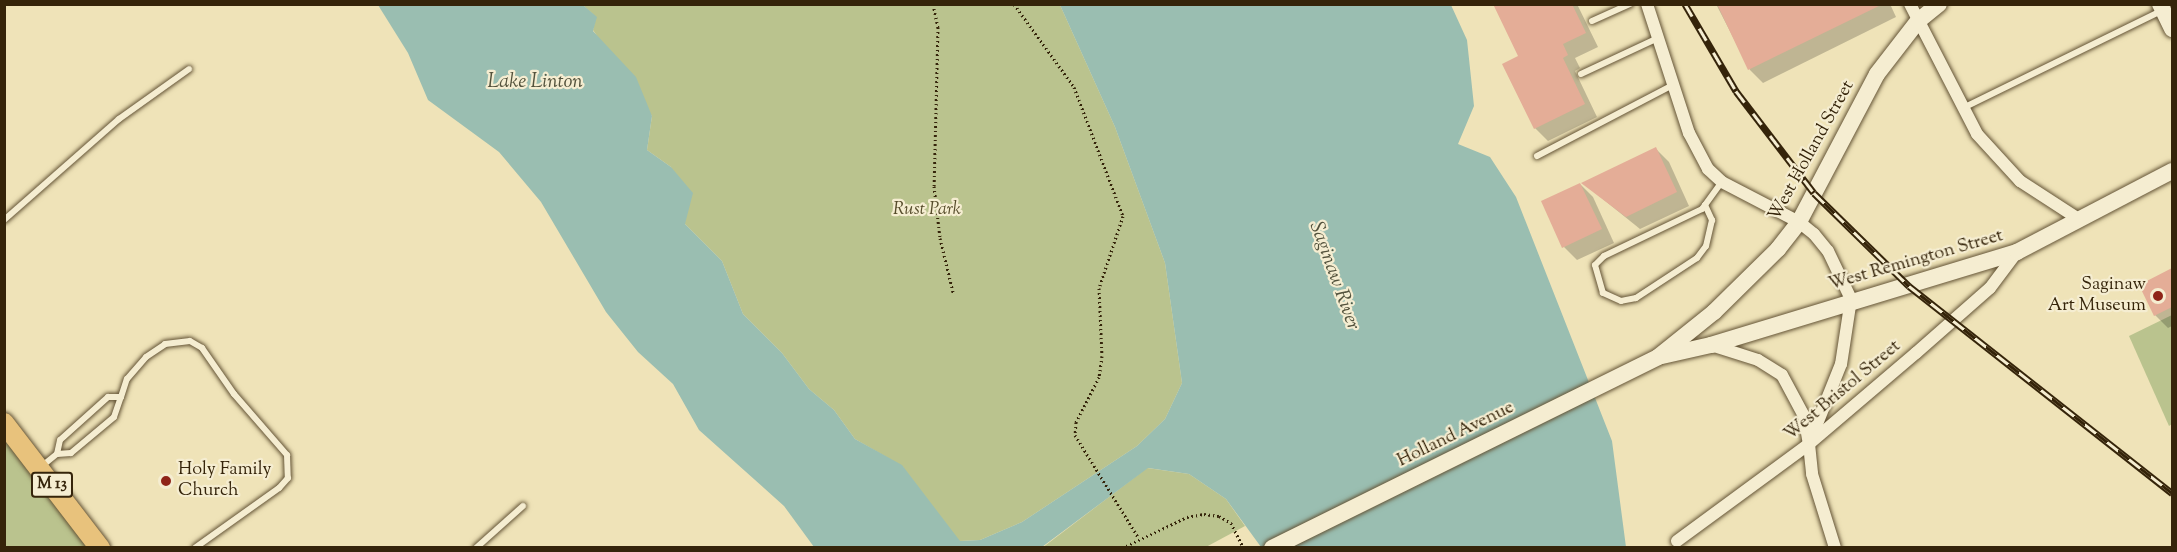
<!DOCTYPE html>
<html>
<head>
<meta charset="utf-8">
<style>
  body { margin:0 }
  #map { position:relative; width:2177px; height:552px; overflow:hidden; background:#efe3b8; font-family:"Sorts Mill Goudy",serif }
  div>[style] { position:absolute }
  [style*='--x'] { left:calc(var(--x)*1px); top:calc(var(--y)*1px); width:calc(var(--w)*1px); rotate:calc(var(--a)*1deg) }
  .green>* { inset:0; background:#bac38e }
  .water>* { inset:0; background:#9abeb1 }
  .shadow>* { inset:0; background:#0003 }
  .building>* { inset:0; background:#e4ad97 }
  .path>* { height:3px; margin-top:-1.5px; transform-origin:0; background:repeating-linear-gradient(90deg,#35240a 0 1.5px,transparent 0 4.5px) }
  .roads { filter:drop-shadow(0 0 2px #645436) drop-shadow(0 0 2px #645436) }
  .service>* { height:6px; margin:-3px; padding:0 3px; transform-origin:3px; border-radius:3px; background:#f5edd1 }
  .minor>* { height:12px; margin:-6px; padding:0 6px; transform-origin:6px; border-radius:6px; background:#f5edd1 }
  .secondary>* { height:16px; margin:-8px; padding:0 8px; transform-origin:8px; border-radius:8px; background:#f5edd1 }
  .primary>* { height:20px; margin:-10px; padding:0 10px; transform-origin:10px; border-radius:10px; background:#e8c27c }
  .rail>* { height:7px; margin-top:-3.5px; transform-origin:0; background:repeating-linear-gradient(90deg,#f5edd1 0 14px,#35240a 0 28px); box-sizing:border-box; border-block:2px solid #35240a }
  .dots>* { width:16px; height:16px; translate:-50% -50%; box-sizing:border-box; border:3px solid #f5edd1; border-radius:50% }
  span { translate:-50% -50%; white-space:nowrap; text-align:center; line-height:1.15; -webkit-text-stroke:4.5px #f5edd1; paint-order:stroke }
  .shield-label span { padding:2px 4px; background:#f5edd1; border:2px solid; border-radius:4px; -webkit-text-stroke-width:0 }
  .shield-label { font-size:16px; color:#35240a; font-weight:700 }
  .street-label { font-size:18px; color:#35240a }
  .park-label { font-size:18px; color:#564c2b; font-style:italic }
  .poi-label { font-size:18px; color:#35240a }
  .right { translate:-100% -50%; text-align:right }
  .left { translate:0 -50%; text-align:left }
  .water-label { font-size:20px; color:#53523c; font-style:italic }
  .frame { position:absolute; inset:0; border:6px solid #35240a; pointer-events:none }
</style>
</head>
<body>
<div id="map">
  <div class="green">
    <i style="clip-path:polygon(583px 5px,1060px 5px,1115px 127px,1165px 263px,1182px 383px,1165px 419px,1137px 446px,1022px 522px,980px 540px,959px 541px,902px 466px,855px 439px,834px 410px,809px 389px,782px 353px,743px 314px,722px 261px,685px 224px,671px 167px,647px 150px,652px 116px,593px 30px,596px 17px)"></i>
    <i style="clip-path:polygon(2172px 315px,2172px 424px,2169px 426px,2129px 336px)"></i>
    <i style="clip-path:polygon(4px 423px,100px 547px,5px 547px)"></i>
    <i style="clip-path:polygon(1147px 468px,1189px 474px,1226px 499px,1245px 526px,1206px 547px,1042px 548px)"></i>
  </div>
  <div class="water">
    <i style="clip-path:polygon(378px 5px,583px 5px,597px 17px,593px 31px,636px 77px,652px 116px,647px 150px,671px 167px,693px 193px,685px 224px,722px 261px,743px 314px,782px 353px,809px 389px,834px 410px,855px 439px,902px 465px,960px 541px,980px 540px,1022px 522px,1137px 446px,1165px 419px,1182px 383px,1165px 263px,1115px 127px,1060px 5px,1451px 5px,1467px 40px,1474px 106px,1458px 144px,1490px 157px,1516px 197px,1612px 441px,1626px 547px,1261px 547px,1226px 499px,1189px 474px,1148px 468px,1042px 547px,814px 547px,784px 506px,699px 430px,673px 384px,638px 352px,606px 312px,541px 202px,499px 152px,428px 100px,408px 53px)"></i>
  </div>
  <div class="shadow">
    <i style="clip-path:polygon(1495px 4px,1577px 4px,1598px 47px,1575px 58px,1580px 68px,1575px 71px,1597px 117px,1548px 141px,1535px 128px,1520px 57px)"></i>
    <i style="clip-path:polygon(1716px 4px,1890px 4px,1896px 17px,1763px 83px,1750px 70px)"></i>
    <i style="clip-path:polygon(1656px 149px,1669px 162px,1689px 206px,1640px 229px,1583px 183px)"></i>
    <i style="clip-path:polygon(1580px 184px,1593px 197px,1614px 243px,1577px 260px,1564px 247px)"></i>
    <i style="clip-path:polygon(2172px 270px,2172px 326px,2168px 328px,2155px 315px,2141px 286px)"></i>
  </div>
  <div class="building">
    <i style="clip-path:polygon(1493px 4px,1572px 4px,1586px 33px,1563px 44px,1568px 55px,1563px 58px,1585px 104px,1534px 129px,1502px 64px,1518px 56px)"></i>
    <i style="clip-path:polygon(1717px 4px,1883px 4px,1748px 70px)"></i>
    <i style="clip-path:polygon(1656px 147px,1677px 192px,1626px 217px,1581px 183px)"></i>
    <i style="clip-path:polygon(1580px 183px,1602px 229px,1562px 248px,1541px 201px)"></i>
    <i style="clip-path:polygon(2172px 268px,2172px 307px,2154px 316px,2139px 285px)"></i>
  </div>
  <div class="path">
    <i style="--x:933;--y:4;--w:24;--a:78"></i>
    <i style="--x:938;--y:27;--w:159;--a:91.4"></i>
    <i style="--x:934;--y:186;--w:52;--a:83.4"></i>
    <i style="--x:940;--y:238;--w:56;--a:76.5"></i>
    <i style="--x:1014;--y:4;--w:102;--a:54.1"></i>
    <i style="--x:1074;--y:87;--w:138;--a:69.2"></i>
    <i style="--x:1123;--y:216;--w:76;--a:108.4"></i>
    <i style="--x:1099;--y:288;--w:68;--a:87.5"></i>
    <i style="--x:1102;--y:356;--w:21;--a:98"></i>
    <i style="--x:1099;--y:377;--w:51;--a:117.1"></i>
    <i style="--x:1076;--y:422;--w:13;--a:94"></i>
    <i style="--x:1075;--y:435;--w:120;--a:58.3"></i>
    <i style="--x:1122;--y:548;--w:72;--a:-25.5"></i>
    <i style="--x:1187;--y:517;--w:17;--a:-10"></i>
    <i style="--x:1204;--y:514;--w:15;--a:8"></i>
    <i style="--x:1219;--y:516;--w:14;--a:30"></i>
    <i style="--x:1231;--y:523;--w:28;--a:63"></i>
  </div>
  <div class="roads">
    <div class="service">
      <i style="--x:1592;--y:21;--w:42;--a:-24.1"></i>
      <i style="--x:1581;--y:74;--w:85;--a:-25.1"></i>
      <i style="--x:1963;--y:108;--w:220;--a:-26.1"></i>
      <i style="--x:1537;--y:156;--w:153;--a:-27.6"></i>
      <i style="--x:1705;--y:205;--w:17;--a:65"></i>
      <i style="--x:1712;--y:220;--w:27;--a:103"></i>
      <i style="--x:1706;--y:246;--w:15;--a:127"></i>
      <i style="--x:1697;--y:258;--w:73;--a:146.7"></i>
      <i style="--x:1636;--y:298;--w:15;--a:169"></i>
      <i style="--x:1621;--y:301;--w:20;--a:-156"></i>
      <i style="--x:1603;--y:293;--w:29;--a:-106"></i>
      <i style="--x:1595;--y:265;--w:13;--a:-45"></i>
      <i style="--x:1604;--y:256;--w:109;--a:-25.6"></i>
      <i style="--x:1702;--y:209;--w:5;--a:-53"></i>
      <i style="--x:1705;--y:205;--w:29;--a:-54"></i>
      <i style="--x:4;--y:220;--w:153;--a:-41.3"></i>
      <i style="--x:119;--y:119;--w:86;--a:-35.5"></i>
      <i style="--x:121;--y:397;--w:19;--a:-72"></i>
      <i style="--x:127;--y:379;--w:29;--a:-49"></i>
      <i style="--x:146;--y:357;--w:23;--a:-34"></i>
      <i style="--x:165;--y:344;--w:25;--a:-7"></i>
      <i style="--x:190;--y:341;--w:14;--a:30"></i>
      <i style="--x:202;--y:348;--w:56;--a:55.2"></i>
      <i style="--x:234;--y:394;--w:81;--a:49"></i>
      <i style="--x:287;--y:455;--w:23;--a:88"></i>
      <i style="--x:288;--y:478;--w:13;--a:132"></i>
      <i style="--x:279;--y:488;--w:103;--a:144.5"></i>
      <i style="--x:42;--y:466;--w:19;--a:-39"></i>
      <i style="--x:57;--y:454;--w:14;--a:-4"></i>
      <i style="--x:71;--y:453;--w:56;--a:-39.9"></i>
      <i style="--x:114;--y:417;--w:21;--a:-71"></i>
      <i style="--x:121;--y:397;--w:13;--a:180"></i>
      <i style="--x:108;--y:397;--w:64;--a:138.1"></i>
      <i style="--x:60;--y:440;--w:14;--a:102"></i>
      <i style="--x:476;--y:548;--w:63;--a:-41.8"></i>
    </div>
    <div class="minor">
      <i style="--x:1647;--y:4;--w:136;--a:72"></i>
      <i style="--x:1689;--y:133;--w:41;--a:62.2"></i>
      <i style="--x:1708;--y:169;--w:19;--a:43"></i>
      <i style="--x:1722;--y:182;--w:87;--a:27.5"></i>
      <i style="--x:1799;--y:222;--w:19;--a:39"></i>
      <i style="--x:1814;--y:234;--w:22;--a:51"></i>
      <i style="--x:1828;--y:251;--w:53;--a:64.4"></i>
      <i style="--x:1851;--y:299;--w:66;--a:98.7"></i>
      <i style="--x:1841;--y:364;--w:86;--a:111.8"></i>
      <i style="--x:1809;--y:444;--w:30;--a:84"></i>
      <i style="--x:1812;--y:474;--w:77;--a:72.7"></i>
      <i style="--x:1910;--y:4;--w:146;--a:62.7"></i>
      <i style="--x:1977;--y:134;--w:64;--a:47.5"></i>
      <i style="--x:2020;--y:181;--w:68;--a:33"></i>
      <i style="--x:1711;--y:345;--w:49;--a:17.7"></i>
      <i style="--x:1758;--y:360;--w:28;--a:32"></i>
      <i style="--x:1782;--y:375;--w:47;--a:61.8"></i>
      <i style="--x:1804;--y:416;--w:27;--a:80"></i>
      <i style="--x:1677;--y:541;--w:164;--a:-36.3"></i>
      <i style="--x:1809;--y:444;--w:140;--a:-40.4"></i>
      <i style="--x:1916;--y:353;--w:98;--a:-41.3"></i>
      <i style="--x:1990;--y:288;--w:45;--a:-53.1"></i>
    </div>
    <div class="secondary">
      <i style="--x:2160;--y:4;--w:28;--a:64"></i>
      <i style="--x:1662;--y:356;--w:50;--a:-12.7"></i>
      <i style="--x:1711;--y:345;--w:320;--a:-16.9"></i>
      <i style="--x:2017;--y:252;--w:175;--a:-27.6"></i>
      <i style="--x:1272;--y:548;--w:431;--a:-26.3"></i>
      <i style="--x:1658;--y:357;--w:72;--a:-38.8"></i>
      <i style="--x:1714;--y:312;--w:90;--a:-44.5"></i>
      <i style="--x:1778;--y:249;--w:34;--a:-52"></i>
      <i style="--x:1799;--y:222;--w:167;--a:-62.2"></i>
      <i style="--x:1877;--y:74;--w:67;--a:-52.3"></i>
      <i style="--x:1918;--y:21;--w:27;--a:-39"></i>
    </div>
    <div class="primary">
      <i style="--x:4;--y:423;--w:158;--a:52.5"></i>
    </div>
  </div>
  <div class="rail">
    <i style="--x:1685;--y:4;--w:101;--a:59.6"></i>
    <i style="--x:1736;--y:91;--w:128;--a:52.6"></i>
    <i style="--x:1814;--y:193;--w:133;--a:44.4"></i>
    <i style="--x:1909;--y:286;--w:335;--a:38.2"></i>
  </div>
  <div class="dots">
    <i style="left:2158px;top:296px;background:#8f2418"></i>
    <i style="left:166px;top:481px;background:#8f2418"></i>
  </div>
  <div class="shield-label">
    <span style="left:52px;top:485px">M 13</span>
  </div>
  <div class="street-label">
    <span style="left:1812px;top:151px;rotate:-61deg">West Holland Street</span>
    <span style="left:1916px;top:261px;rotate:-16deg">West Remington Street</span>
    <span style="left:1843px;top:391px;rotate:-40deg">West Bristol Street</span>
    <span style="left:1456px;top:435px;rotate:-26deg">Holland Avenue</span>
  </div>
  <div class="park-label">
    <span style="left:927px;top:210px">Rust Park</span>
  </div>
  <div class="poi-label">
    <span class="right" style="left:2146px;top:296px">Saginaw<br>Art Museum</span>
    <span class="left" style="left:178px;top:481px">Holy Family<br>Church</span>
  </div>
  <div class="water-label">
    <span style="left:535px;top:82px">Lake Linton</span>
    <span style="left:1334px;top:276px;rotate:70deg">Saginaw River</span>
  </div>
  <div class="frame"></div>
</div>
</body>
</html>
